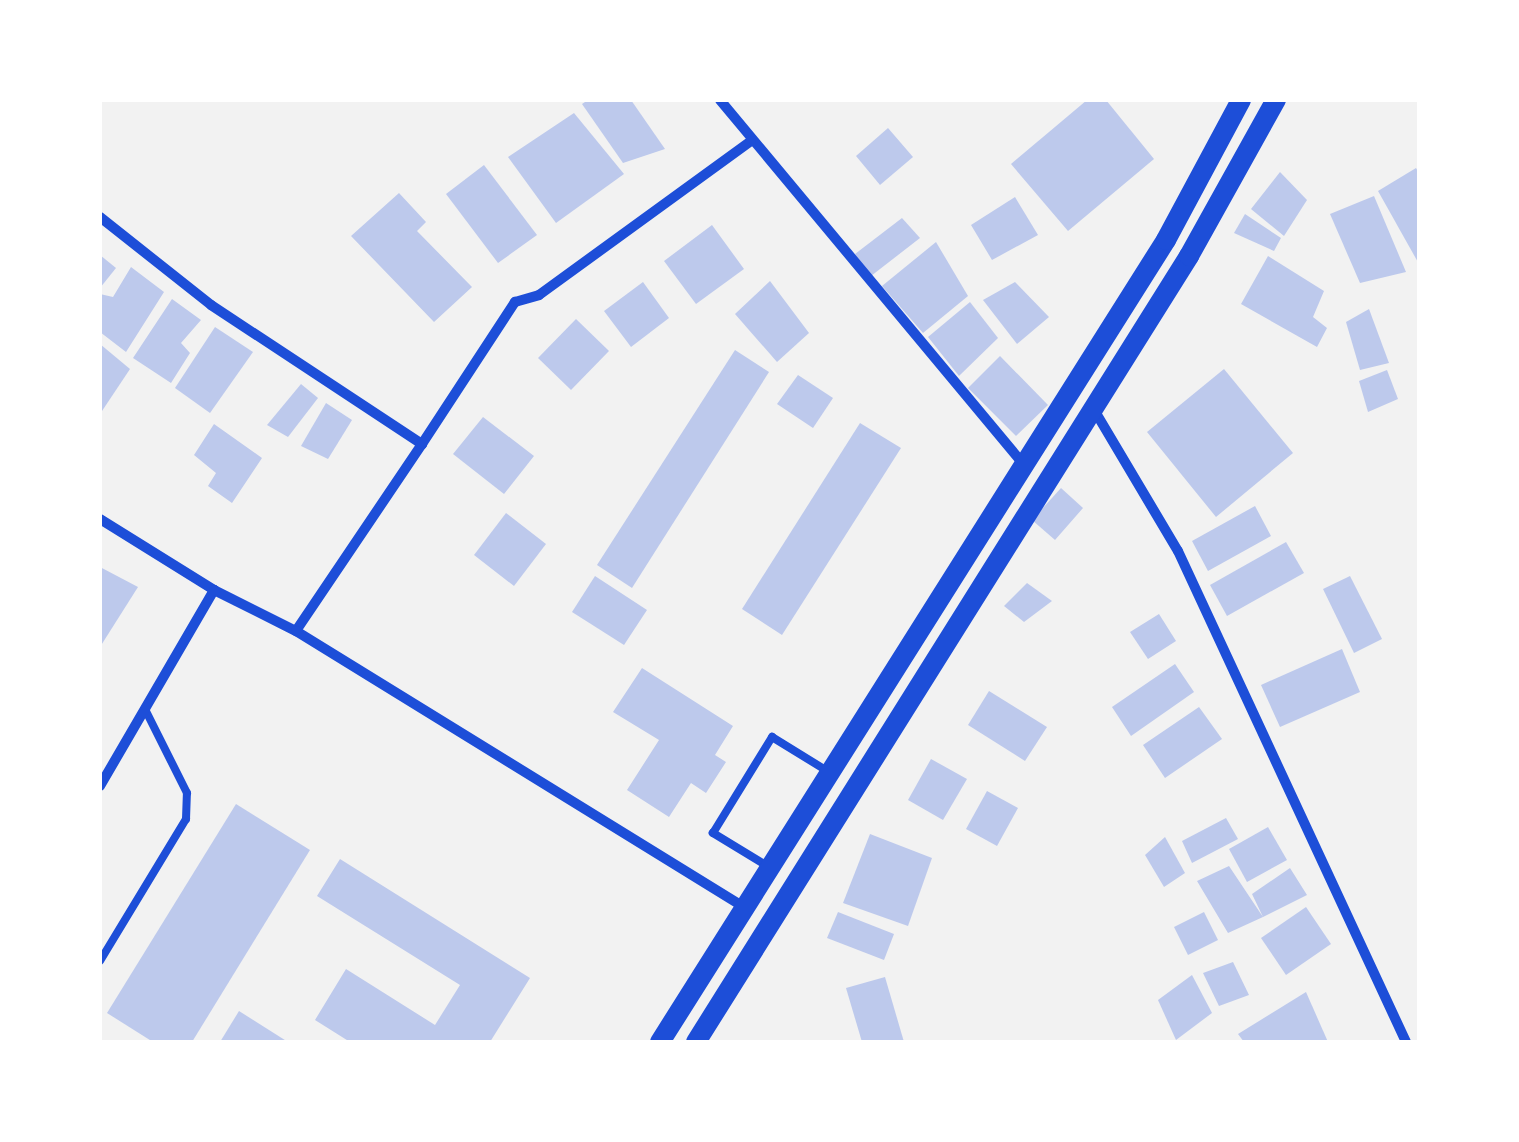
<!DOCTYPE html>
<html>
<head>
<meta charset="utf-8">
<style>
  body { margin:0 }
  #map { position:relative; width:1519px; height:1142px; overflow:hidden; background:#f2f2f2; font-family:"Work Sans",sans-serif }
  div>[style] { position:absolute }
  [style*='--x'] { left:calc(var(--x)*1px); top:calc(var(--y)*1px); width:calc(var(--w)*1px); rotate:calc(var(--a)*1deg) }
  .building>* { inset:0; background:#bdc9ec }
  .service>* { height:8px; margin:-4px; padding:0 4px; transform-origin:4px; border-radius:4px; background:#1d4ed8 }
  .minor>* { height:10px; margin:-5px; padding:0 5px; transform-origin:5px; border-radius:5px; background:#1d4ed8 }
  .secondary>* { height:20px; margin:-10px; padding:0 10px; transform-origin:10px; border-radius:10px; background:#1d4ed8 }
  span { translate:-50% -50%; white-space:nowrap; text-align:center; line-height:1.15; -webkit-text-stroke:10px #fff; paint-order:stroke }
  .frame { position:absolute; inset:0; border:102px solid #fff; pointer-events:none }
</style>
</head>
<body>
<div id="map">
  <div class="building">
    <i style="clip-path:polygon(588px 100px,631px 100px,665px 149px,623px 163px,582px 104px)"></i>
    <i style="clip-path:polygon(1087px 100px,1106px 100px,1154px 159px,1068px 231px,1011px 164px)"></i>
    <i style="clip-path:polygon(574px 113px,624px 174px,556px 223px,508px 157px)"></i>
    <i style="clip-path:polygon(888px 128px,913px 157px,880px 185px,856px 156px)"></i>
    <i style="clip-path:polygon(484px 165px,537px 235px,498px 263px,446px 194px)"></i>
    <i style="clip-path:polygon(1416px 168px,1419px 173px,1419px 264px,1378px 191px)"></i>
    <i style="clip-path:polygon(1280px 172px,1307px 200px,1284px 236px,1251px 209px)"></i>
    <i style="clip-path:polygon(399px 193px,426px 222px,417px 231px,472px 287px,434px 322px,351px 236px)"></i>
    <i style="clip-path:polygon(1374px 196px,1406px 272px,1360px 283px,1330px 214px)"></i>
    <i style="clip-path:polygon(1015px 197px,1038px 235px,992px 260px,971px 225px)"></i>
    <i style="clip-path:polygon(1245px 214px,1281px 238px,1274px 251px,1234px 233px)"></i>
    <i style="clip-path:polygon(902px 218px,920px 238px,871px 276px,855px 254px)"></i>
    <i style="clip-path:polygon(712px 225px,744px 269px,696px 304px,664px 261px)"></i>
    <i style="clip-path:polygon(936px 242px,968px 296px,923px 333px,882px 286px)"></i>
    <i style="clip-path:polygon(100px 255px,116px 268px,100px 288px)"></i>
    <i style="clip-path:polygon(1268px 256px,1324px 291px,1313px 317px,1327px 328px,1317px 347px,1241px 304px)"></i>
    <i style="clip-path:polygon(131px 267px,164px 292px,126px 352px,100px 332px,100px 294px,113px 297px)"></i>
    <i style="clip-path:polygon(770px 281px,809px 333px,777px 362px,735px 314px)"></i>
    <i style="clip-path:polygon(643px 282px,669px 318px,631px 347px,604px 311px)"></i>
    <i style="clip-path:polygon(1015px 282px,1049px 317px,1017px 344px,983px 300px)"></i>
    <i style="clip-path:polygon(172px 299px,201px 320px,181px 343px,190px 353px,171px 383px,133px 358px)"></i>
    <i style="clip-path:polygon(970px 302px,998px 338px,959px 376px,928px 337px)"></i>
    <i style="clip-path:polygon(1369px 309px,1389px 363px,1360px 370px,1346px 322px)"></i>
    <i style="clip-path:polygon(576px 319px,609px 351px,571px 390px,538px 358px)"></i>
    <i style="clip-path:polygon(215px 327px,253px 352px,210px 413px,175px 388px)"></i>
    <i style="clip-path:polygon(100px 344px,130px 369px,100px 414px)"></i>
    <i style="clip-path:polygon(735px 350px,769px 372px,632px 588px,597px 565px)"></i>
    <i style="clip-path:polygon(1000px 356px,1048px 405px,1016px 436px,968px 388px)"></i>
    <i style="clip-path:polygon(1224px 369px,1293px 453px,1216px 517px,1147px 432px)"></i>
    <i style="clip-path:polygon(1387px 370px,1398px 399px,1368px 412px,1359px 381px)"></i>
    <i style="clip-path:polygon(798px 375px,833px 398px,813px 428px,777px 404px)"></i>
    <i style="clip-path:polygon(301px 384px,318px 398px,288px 437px,267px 425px)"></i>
    <i style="clip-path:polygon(326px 403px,352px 420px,328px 459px,301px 446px)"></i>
    <i style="clip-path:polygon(483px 417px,534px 456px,504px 494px,453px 454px)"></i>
    <i style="clip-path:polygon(860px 423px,901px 448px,782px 635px,742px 609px)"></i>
    <i style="clip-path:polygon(214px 424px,262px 458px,232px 503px,208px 486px,216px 473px,194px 455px)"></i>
    <i style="clip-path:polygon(1061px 488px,1083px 508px,1055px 540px,1032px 520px)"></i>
    <i style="clip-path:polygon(1255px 506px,1271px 536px,1208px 571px,1192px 541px)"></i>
    <i style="clip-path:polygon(506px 513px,546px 544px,514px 586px,474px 555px)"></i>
    <i style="clip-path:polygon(1286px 542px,1304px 573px,1227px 616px,1210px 585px)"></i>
    <i style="clip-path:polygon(100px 567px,138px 587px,100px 647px)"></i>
    <i style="clip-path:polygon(595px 576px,647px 610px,624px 645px,572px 612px)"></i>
    <i style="clip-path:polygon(1350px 576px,1382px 639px,1354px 653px,1323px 589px)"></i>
    <i style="clip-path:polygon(1027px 583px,1052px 601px,1024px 622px,1004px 606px)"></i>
    <i style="clip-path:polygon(1159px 614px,1176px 641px,1148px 659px,1130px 632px)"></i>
    <i style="clip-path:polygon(1342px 649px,1360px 692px,1280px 727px,1261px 685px)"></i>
    <i style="clip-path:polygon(1175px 664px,1194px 692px,1131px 736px,1112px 707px)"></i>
    <i style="clip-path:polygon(642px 668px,733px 726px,715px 755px,726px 762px,706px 793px,691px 783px,669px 817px,627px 790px,659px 740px,613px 712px)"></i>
    <i style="clip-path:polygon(989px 691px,1047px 727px,1025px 761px,968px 725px)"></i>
    <i style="clip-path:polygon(1199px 707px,1222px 739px,1165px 778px,1143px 745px)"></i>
    <i style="clip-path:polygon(931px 759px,967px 779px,943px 820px,908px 800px)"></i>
    <i style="clip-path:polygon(987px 791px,1018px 808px,997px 846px,966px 829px)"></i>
    <i style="clip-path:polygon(236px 804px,310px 850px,192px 1042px,153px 1042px,107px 1013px)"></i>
    <i style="clip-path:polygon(1226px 818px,1238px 839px,1192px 863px,1182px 841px)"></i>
    <i style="clip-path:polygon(1268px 827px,1287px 860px,1247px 882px,1229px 849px)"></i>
    <i style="clip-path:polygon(870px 834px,932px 858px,908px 926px,843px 903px)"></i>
    <i style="clip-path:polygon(1165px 837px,1185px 873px,1164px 887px,1145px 855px)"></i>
    <i style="clip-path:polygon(340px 859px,530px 978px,490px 1042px,350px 1042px,315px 1020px,346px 969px,435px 1025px,460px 985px,317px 896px)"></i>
    <i style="clip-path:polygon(1229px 866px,1263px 917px,1252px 894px,1290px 868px,1307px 895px,1263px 917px,1228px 933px,1197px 881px)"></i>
    <i style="clip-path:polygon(1306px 907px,1331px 944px,1286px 975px,1261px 938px)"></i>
    <i style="clip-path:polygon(838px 912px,894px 934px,884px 960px,827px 938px)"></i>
    <i style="clip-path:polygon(1204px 912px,1218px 940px,1188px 955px,1174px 927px)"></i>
    <i style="clip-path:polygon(1233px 962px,1249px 995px,1219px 1006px,1203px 973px)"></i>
    <i style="clip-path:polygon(1192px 975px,1212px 1013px,1176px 1040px,1158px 1000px)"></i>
    <i style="clip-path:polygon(885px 977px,904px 1042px,862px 1042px,846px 988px)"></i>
    <i style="clip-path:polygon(1306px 992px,1328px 1042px,1244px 1042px,1238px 1034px)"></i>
    <i style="clip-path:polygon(239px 1011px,288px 1042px,220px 1042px)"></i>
  </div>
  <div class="service">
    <i style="--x:769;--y:867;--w:66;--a:-148.7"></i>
    <i style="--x:713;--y:833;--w:113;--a:-58.4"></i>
    <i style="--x:772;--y:737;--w:67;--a:31.6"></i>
    <i style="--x:100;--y:961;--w:166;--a:-58.8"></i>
    <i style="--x:186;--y:819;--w:26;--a:-88"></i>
    <i style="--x:187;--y:793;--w:92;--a:-116.6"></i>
  </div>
  <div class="minor">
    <i style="--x:720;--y:100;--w:475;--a:50.2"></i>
    <i style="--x:100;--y:217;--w:142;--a:38.4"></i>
    <i style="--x:211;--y:305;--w:253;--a:33.4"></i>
    <i style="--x:422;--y:444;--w:225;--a:124"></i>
    <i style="--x:1093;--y:408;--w:166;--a:59.3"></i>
    <i style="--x:1178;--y:551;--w:541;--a:65.09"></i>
    <i style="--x:422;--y:444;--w:170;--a:-56.8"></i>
    <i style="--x:515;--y:302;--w:25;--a:-16"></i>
    <i style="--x:539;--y:295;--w:262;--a:-36"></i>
    <i style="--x:100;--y:519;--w:134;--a:31.9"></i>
    <i style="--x:100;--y:786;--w:227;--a:-59.8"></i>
    <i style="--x:214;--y:590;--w:92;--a:26.6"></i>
    <i style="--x:296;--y:631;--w:526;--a:31.64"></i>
  </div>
  <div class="secondary">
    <i style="--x:660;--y:1042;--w:948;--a:-57.75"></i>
    <i style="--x:1166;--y:240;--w:159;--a:-61.8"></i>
    <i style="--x:696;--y:1042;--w:928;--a:-57.9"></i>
    <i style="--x:1189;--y:256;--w:179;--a:-60.9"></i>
  </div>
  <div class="frame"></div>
</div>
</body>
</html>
